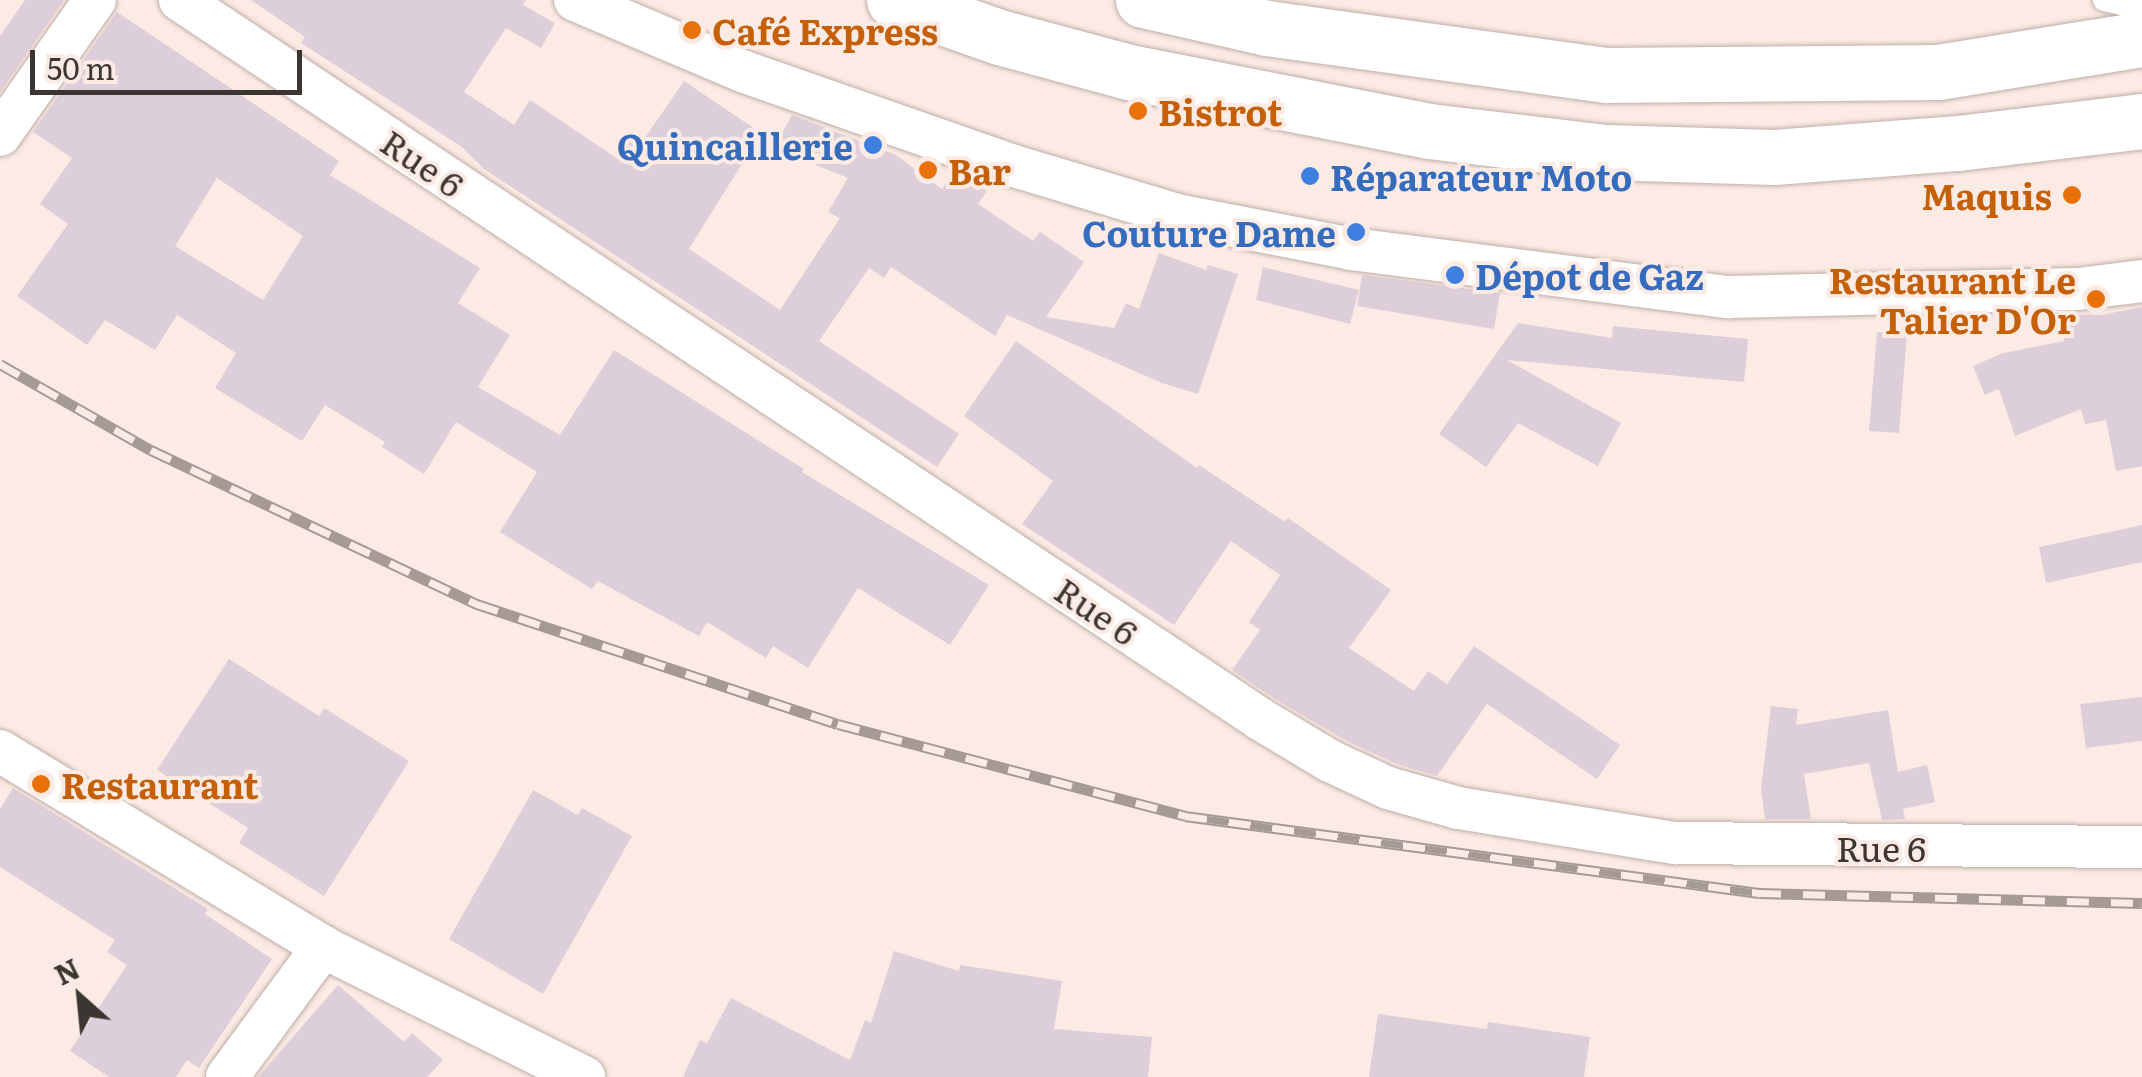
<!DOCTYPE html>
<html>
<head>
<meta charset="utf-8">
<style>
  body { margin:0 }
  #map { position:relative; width:2142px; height:1077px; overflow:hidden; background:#fcebe4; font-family:Literata,serif }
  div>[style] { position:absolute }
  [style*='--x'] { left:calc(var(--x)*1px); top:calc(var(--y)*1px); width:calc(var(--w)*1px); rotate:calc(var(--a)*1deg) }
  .building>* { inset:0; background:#ddcfd9 }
  .roads { filter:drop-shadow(0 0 2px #bfaea8) drop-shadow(0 0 2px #bfaea8) }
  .lane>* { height:22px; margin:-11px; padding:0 11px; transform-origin:11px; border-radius:11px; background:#fff }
  .street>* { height:42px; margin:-21px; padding:0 21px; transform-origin:21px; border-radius:21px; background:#fff }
  .primary>* { height:55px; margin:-27.5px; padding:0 27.5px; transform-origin:27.5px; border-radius:27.5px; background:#fff }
  .rail>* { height:11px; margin-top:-5.5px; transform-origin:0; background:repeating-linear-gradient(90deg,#fcebe4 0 22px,#a69a94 0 44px); box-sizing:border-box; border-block:2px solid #a69a94 }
  .dots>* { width:28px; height:28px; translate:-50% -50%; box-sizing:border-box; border:5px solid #fcebe4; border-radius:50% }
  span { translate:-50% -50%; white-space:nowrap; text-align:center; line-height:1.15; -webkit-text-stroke:8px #fcebe4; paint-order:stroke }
  .food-label { font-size:35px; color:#c56008; font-weight:700 }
  .left { translate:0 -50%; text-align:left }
  .right { translate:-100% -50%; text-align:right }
  .shop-label { font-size:35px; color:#366cbe; font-weight:700 }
  .street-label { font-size:35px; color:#3c3633 }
  .north { position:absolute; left:30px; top:947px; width:100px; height:100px; -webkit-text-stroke:8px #fcebe4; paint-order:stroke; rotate:333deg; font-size:28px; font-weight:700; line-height:40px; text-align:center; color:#3c3633 }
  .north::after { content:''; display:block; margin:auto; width:35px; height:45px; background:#3c3633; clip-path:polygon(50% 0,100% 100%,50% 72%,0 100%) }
  .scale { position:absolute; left:30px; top:50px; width:272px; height:45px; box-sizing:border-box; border:5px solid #3c3633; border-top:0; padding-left:12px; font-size:30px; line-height:35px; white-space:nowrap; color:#3c3633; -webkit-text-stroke:8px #fcebe4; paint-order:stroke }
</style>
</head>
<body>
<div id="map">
  <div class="building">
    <i style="clip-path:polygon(25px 0,64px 0,0 92px,0 36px)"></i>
    <i style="clip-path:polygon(251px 0,526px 0,523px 5px,555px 23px,541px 48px,506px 28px,464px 92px,514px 125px,530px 100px,618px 159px,635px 133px,644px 139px,684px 81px,761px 133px,689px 249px,780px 310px,840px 218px,828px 212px,848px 178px,774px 148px,792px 115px,896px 155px,942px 189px,953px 171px,961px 174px,987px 191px,978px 204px,1033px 241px,1040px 232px,1084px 262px,1046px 317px,1114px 328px,1126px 303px,1139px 309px,1159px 253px,1206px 270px,1208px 265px,1238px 274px,1198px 394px,1162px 383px,1007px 315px,995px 336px,891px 267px,884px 278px,869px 268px,819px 341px,959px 434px,937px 467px,484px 169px,462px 147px,301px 43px,305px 37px)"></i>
    <i style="clip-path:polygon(evenodd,117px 12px,339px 161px,330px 175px,480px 268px,458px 303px,510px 335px,478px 387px,560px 435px,614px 350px,804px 469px,802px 472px,989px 585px,950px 645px,858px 588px,808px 668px,773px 646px,766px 658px,707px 622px,699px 636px,598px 581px,592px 589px,500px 532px,537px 472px,456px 422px,424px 474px,382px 447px,385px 442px,325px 405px,302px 441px,215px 388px,236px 353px,177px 315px,155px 350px,105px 320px,87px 345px,17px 296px,68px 224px,40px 204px,72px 158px,33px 132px,117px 12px,217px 178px,303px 236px,263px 300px,175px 246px,217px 178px)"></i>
    <i style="clip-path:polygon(1263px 267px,1359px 290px,1350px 324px,1256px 300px)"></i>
    <i style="clip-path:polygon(1362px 275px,1500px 293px,1494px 329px,1357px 306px)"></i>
    <i style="clip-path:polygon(2142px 307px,2142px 466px,2116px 471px,2106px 420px,2085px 424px,2081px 409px,2015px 436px,1999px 389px,1985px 395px,1973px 366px,2003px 353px,2064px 341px,2058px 314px,2101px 315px)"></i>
    <i style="clip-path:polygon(1518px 323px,1612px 338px,1613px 326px,1748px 339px,1744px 382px,1507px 360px,1621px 423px,1598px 466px,1518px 423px,1486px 467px,1439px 434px)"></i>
    <i style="clip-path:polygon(1877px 332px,1907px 334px,1899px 433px,1869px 431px)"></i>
    <i style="clip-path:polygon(1016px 341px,1197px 468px,1199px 465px,1285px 522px,1288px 518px,1391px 590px,1349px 648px,1414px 691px,1428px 671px,1447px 684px,1474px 646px,1620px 745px,1597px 779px,1487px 704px,1437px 776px,1397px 764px,1347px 741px,1275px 699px,1232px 670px,1260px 630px,1249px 622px,1280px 575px,1231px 541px,1174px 625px,1022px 524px,1053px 481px,964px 416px)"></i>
    <i style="clip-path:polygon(2142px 525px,2142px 562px,2046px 583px,2039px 547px)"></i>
    <i style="clip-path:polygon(229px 659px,319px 716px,324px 708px,409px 761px,324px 896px,239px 843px,248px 828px,157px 770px)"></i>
    <i style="clip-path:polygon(2142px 697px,2142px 741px,2086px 748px,2080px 704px)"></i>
    <i style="clip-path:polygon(1771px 706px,1798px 709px,1796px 725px,1888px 710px,1898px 772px,1927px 765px,1935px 802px,1903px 809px,1905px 819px,1882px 820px,1869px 763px,1804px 774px,1811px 819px,1765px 819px,1761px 789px)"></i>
    <i style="clip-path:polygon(13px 788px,208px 909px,205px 914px,272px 959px,199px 1068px,187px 1060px,176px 1077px,109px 1077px,70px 1051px,127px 965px,107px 952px,115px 940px,0 867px,0 809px)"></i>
    <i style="clip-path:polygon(533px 790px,578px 815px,582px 808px,632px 836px,543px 994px,449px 939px)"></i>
    <i style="clip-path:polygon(894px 951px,959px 971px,960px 965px,1062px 981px,1054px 1029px,1152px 1037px,1148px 1077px,683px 1077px,700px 1040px,707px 1043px,731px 998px,850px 1060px,865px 1020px,871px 1023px)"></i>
    <i style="clip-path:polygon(338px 985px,404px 1042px,412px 1033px,443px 1060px,427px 1077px,258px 1077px)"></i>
    <i style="clip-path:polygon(1378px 1014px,1487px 1029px,1488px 1022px,1590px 1037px,1584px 1077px,1369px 1077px)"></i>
  </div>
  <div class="roads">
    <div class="lane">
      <i style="--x:2104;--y:0;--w:39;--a:13"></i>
    </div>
    <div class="street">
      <i style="--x:180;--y:0;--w:1297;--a:33.65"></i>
      <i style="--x:1260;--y:719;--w:82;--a:31"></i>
      <i style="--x:1330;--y:761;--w:64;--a:25"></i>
      <i style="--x:1388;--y:788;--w:73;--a:15.9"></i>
      <i style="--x:1458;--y:808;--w:220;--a:9.2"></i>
      <i style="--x:1675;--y:843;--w:467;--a:0.5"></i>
      <i style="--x:575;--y:0;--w:181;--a:23"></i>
      <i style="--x:742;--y:71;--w:288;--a:19.3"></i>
      <i style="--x:1014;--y:166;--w:170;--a:16.7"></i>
      <i style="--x:1177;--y:215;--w:178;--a:11"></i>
      <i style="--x:1352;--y:249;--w:379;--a:7.3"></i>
      <i style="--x:1728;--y:297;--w:350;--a:-1.3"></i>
      <i style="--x:2078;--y:289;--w:64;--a:-7.1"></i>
      <i style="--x:0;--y:135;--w:165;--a:-54.9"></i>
      <i style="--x:0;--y:751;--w:378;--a:31.2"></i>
      <i style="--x:323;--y:947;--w:292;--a:26.5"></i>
      <i style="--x:227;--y:1077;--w:162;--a:-53.6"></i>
    </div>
    <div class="primary">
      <i style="--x:894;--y:0;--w:111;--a:19.4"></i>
      <i style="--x:999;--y:37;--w:135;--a:15.1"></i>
      <i style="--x:1129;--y:72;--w:306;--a:11.1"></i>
      <i style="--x:1429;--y:131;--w:178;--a:6.8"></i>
      <i style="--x:1606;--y:152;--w:168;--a:1.7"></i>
      <i style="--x:1774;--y:157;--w:185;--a:-4.4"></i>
      <i style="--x:1958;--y:143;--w:185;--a:-6.8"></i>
      <i style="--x:1143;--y:0;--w:127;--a:12.7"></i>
      <i style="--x:1267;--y:28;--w:342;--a:7.9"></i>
      <i style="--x:1606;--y:75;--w:332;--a:-0.5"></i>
      <i style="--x:1938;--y:72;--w:207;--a:-9.2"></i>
    </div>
  </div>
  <div class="rail">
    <i style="--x:0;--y:364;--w:174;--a:29.7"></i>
    <i style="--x:151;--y:450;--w:361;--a:25.3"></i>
    <i style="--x:477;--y:604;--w:380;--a:18.4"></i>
    <i style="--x:838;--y:724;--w:359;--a:14.8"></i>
    <i style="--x:1185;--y:816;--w:579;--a:7.64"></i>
    <i style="--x:1759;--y:893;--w:383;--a:1.5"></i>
  </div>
  <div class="dots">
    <i style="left:692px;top:30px;background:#e8710a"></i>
    <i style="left:1138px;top:111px;background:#e8710a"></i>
    <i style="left:873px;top:145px;background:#3f7fe0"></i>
    <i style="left:928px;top:170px;background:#e8710a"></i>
    <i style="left:1310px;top:176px;background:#3f7fe0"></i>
    <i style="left:2072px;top:195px;background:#e8710a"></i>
    <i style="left:1356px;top:232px;background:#3f7fe0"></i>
    <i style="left:1455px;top:275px;background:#3f7fe0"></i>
    <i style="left:2096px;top:299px;background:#e8710a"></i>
    <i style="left:41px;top:784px;background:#e8710a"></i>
  </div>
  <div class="food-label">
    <span class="left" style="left:712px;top:30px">Café Express</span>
    <span class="left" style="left:1158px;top:111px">Bistrot</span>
    <span class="left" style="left:948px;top:170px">Bar</span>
    <span class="right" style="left:2052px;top:195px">Maquis</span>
    <span class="right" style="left:2076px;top:299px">Restaurant Le<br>Talier D'Or</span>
    <span class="left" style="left:61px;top:784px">Restaurant</span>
  </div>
  <div class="shop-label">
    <span class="right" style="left:853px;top:145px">Quincaillerie</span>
    <span class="left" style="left:1330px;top:176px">Réparateur Moto</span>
    <span class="right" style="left:1336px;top:232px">Couture Dame</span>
    <span class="left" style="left:1475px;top:275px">Dépot de Gaz</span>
  </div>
  <div class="street-label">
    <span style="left:423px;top:162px;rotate:34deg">Rue 6</span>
    <span style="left:1097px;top:610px;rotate:34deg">Rue 6</span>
    <span style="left:1881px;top:847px">Rue 6</span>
  </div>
  <div class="north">N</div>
  <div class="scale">50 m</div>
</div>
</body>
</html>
